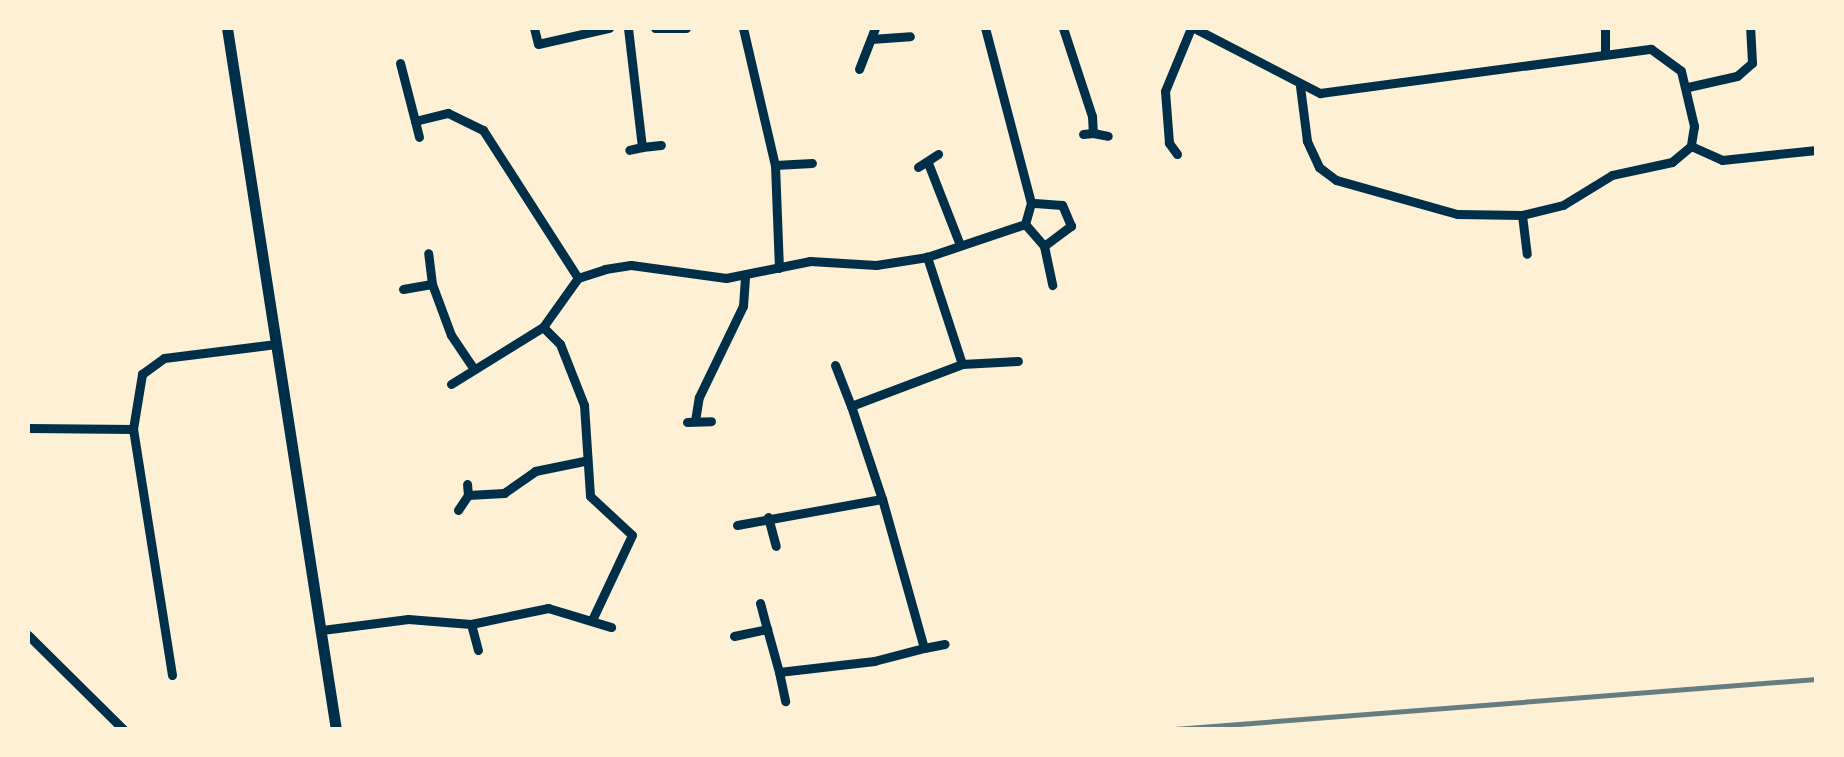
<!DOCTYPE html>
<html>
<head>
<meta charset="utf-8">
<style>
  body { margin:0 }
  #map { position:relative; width:1844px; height:757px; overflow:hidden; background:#fdf0d5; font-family:Helvetica,sans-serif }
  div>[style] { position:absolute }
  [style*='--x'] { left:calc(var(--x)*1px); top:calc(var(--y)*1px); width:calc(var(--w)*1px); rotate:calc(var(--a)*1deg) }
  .minor>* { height:9px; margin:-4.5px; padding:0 4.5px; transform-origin:4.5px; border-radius:4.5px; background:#003049 }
  .tertiary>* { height:11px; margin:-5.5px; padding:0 5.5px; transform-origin:5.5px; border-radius:5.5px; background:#003049 }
  .rail>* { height:5px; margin:-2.5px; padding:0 2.5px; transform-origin:2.5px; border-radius:2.5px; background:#657d81 }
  span { translate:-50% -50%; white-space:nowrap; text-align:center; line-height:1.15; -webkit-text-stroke:8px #fdf0d5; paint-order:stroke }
  .frame { position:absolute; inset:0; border:30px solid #fdf0d5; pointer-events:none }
</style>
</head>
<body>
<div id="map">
  <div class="minor">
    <i style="--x:534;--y:28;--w:16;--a:76"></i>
    <i style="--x:538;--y:44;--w:73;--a:-12.7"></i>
    <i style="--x:628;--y:28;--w:120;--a:83.3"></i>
    <i style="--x:642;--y:147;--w:13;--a:167"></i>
    <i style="--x:655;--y:28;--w:31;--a:0"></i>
    <i style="--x:743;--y:28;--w:141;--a:76.9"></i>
    <i style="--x:775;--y:165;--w:103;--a:87.8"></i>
    <i style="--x:1063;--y:28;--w:93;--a:71.8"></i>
    <i style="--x:1092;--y:116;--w:17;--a:87"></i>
    <i style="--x:1093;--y:133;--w:10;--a:174"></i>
    <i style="--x:1194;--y:28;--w:142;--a:27.3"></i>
    <i style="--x:1320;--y:93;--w:334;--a:-7.6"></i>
    <i style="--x:1651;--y:49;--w:37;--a:36"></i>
    <i style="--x:1681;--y:71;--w:57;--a:76.7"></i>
    <i style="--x:1694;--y:126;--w:20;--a:99"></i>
    <i style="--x:1691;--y:146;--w:25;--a:140"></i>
    <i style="--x:1672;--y:162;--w:61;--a:167.8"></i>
    <i style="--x:1612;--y:175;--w:57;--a:148.5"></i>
    <i style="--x:1563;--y:205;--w:42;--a:166.3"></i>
    <i style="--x:1522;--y:215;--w:65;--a:-179.1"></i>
    <i style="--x:1457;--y:214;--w:126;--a:-164.3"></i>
    <i style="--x:1336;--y:180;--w:21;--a:-143"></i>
    <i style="--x:1319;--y:167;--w:29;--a:-115"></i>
    <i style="--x:1307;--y:141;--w:55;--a:-97.3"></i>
    <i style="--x:1605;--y:28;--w:24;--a:90"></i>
    <i style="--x:871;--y:39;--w:39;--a:-4"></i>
    <i style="--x:400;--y:63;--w:60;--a:75.5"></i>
    <i style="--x:859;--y:69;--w:44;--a:-68.7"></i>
    <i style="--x:1688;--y:87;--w:50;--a:-12.7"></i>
    <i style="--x:1737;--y:76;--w:20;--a:-41"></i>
    <i style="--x:1752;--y:63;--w:35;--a:-93"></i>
    <i style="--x:1093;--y:133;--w:15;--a:11"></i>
    <i style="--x:419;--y:137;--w:16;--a:-104"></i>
    <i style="--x:415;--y:121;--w:34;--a:-14"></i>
    <i style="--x:448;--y:113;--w:39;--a:26"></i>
    <i style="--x:483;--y:130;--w:176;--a:57.3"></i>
    <i style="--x:1691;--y:146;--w:34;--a:24"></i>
    <i style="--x:1722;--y:160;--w:95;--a:-6.1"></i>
    <i style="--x:642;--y:147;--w:19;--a:-6"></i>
    <i style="--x:1177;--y:154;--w:14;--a:-126"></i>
    <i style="--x:1169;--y:143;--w:52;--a:-94.4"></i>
    <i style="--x:1165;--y:91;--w:68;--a:-67.6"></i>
    <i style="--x:928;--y:163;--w:88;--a:68.7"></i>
    <i style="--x:775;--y:165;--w:37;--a:-3"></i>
    <i style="--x:918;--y:167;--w:24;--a:-33"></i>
    <i style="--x:1522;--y:215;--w:39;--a:83"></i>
    <i style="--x:1025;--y:224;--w:29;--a:49"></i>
    <i style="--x:1044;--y:246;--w:34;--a:-37"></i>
    <i style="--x:1071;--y:226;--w:23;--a:-113"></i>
    <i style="--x:1062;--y:205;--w:31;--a:-176"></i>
    <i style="--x:1044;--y:246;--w:40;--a:78"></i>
    <i style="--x:432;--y:284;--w:54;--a:69.6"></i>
    <i style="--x:451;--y:335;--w:37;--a:56"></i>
    <i style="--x:403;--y:289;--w:29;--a:-10"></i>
    <i style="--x:432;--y:284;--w:31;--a:-97"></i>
    <i style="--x:543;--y:327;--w:24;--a:45"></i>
    <i style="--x:560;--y:344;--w:66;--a:68.5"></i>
    <i style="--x:584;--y:405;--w:91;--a:86.2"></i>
    <i style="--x:590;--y:496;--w:57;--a:42.9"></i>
    <i style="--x:632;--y:535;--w:92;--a:115.2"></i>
    <i style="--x:962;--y:364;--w:56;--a:-3.1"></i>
    <i style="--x:835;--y:365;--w:44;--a:68.7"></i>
    <i style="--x:451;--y:384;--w:108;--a:-31.8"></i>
    <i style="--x:543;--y:327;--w:60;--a:-54.5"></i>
    <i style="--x:578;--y:278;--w:28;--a:-18"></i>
    <i style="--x:605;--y:269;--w:26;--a:-9"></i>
    <i style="--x:631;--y:265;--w:96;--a:7.8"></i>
    <i style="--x:726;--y:278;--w:86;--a:-11.4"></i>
    <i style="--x:810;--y:261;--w:66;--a:3.5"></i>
    <i style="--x:876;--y:265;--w:52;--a:-8.9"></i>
    <i style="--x:927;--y:257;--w:103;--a:-18.6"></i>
    <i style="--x:1025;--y:224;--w:22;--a:-74"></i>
    <i style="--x:1031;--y:203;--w:181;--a:-104.7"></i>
    <i style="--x:695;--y:421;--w:24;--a:-81"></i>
    <i style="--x:699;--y:397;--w:101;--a:-64.2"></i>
    <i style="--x:743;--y:306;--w:30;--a:-86"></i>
    <i style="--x:687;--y:422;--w:24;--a:-2"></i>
    <i style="--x:28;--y:428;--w:105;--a:0.5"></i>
    <i style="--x:468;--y:495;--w:36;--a:-3"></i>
    <i style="--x:504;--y:493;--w:38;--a:-35"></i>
    <i style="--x:535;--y:471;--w:50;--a:-11.5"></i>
    <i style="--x:458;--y:510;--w:18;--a:-56"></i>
    <i style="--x:468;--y:495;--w:11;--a:-95"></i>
    <i style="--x:768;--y:517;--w:30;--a:75"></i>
    <i style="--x:737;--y:525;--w:147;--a:-10.2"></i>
    <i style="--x:882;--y:499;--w:98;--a:-108.4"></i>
    <i style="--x:851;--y:406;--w:119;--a:-20.7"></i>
    <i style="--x:962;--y:364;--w:113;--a:-108.1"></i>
    <i style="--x:760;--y:603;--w:27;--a:75"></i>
    <i style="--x:471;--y:624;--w:79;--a:-11.7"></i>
    <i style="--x:548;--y:608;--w:66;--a:16.8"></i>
    <i style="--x:322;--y:630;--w:87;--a:-7.3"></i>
    <i style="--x:408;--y:619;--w:63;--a:4.5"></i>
    <i style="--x:471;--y:624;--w:27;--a:75"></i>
    <i style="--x:28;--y:635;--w:135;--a:44.7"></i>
    <i style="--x:734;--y:636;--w:34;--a:-12"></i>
    <i style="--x:767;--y:629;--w:45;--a:74.4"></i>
    <i style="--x:779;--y:672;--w:96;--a:-6.6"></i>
    <i style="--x:874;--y:661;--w:52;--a:-14.6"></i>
    <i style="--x:924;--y:648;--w:155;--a:-105.7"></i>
    <i style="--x:924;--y:648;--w:21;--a:-11"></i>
    <i style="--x:779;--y:672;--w:30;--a:78"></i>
    <i style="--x:172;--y:675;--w:249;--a:-99"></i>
    <i style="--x:133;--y:429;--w:56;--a:-80.7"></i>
    <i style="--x:142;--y:374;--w:27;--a:-36"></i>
    <i style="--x:164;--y:358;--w:113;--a:-7.1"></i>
  </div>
  <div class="tertiary">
    <i style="--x:227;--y:28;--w:710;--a:81.17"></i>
  </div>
  <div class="rail">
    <i style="--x:1161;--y:730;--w:657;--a:-4.45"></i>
  </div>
  <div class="frame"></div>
</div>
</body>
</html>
